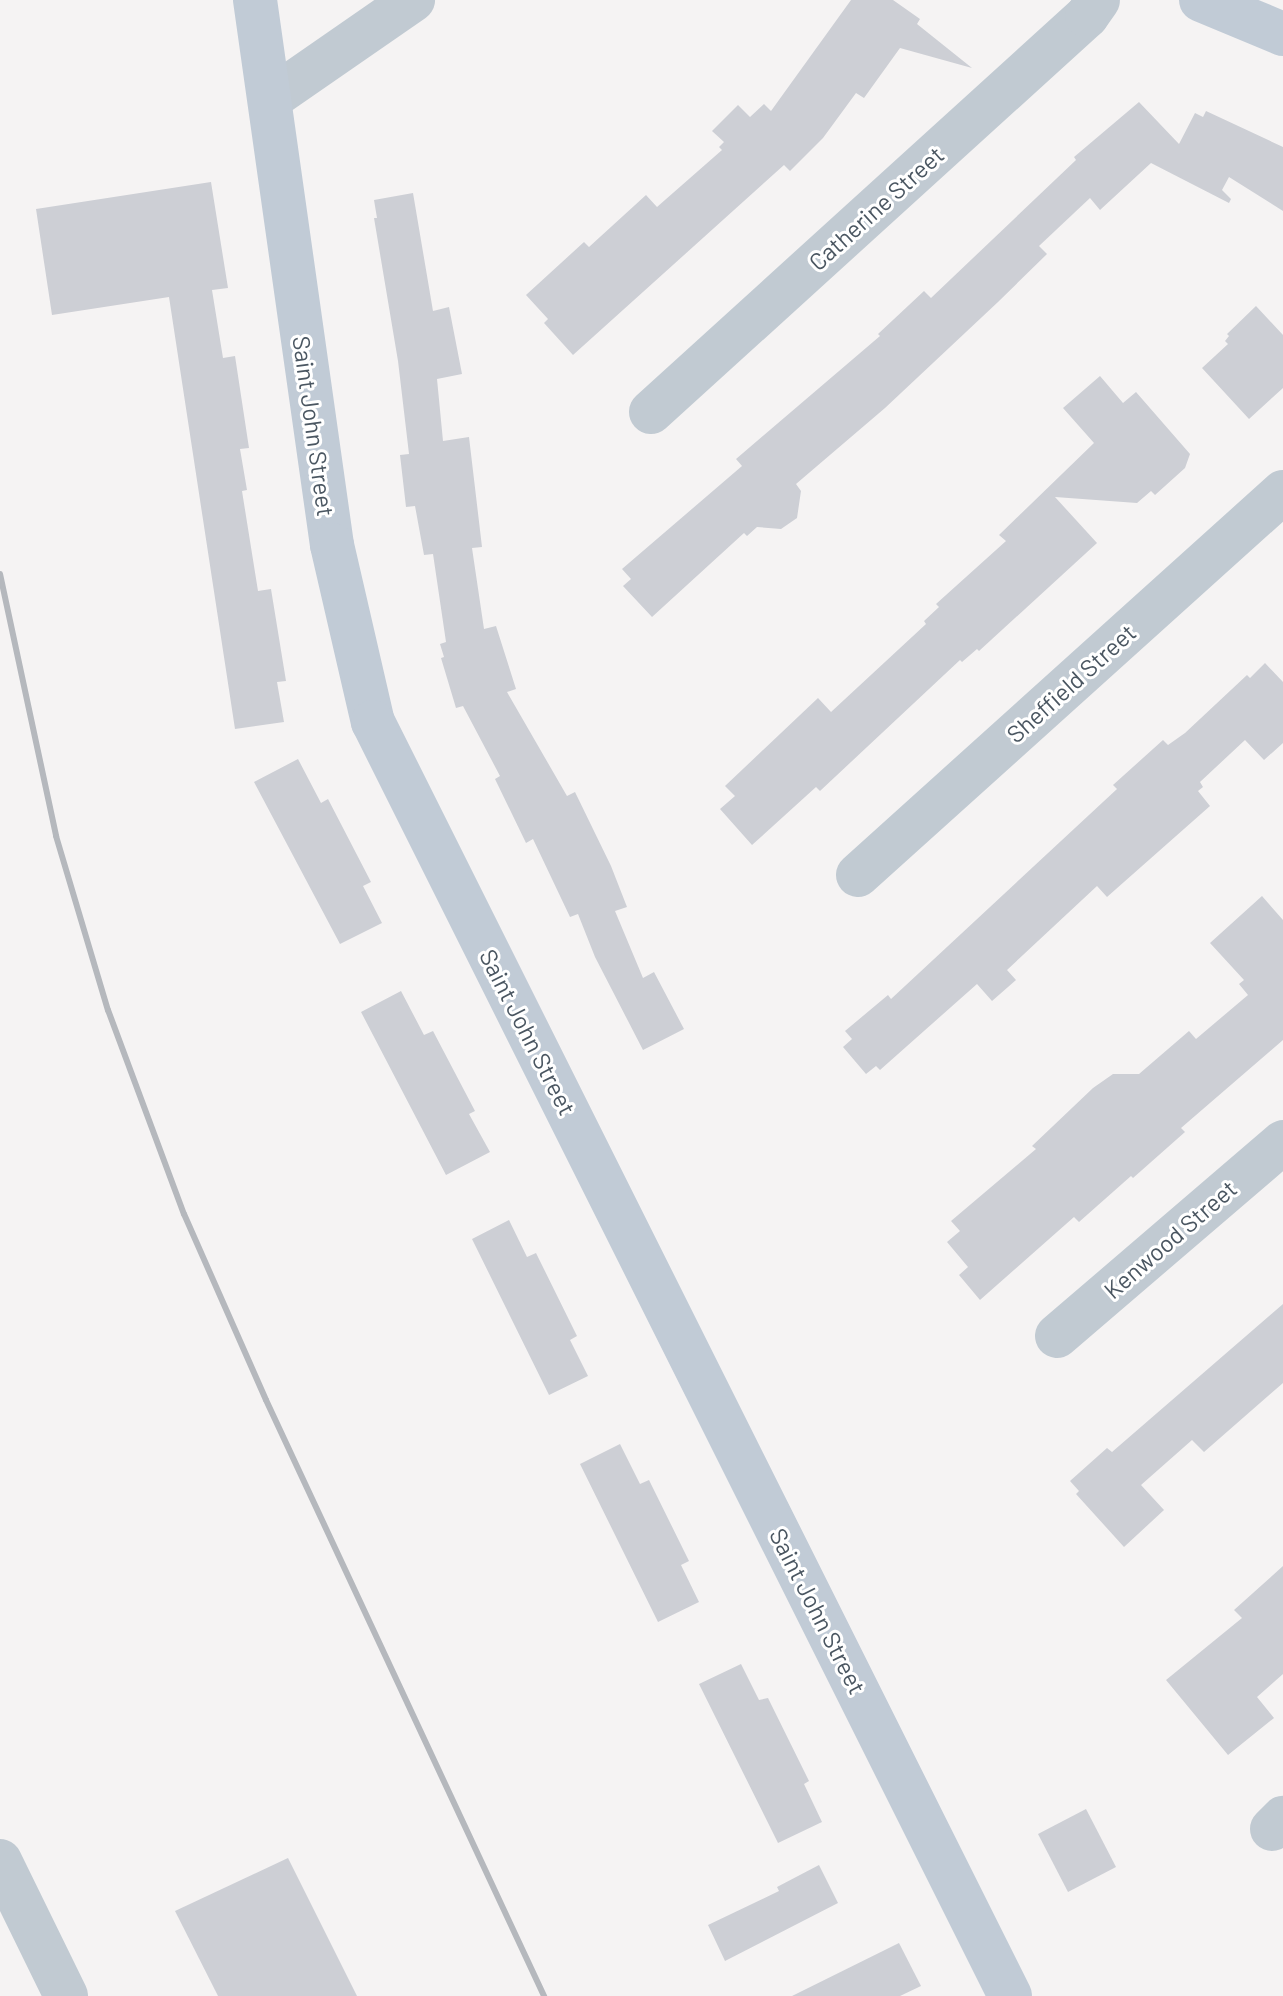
<!DOCTYPE html>
<html>
<head>
<meta charset="utf-8">
<style>
  body { margin:0 }
  #map { position:relative; width:1283px; height:1996px; overflow:hidden; background:#f5f3f3; font-family:Barlow,sans-serif }
  div>[style] { position:absolute }
  [style*='--x'] { left:calc(var(--x)*1px); top:calc(var(--y)*1px); width:calc(var(--w)*1px); rotate:calc(var(--a)*1deg) }
  .building>* { inset:0; background:#cdcfd5 }
  .street>* { height:44px; margin:-22px; padding:0 22px; transform-origin:22px; border-radius:22px; background:#c1cad2 }
  .secondary>* { height:44px; margin:-22px; padding:0 22px; transform-origin:22px; border-radius:22px; background:#c1cbd6 }
  .rail>* { height:6px; margin:-3px; padding:0 3px; transform-origin:3px; border-radius:3px; background:#b5b8bd }
  span { translate:-50% -50%; white-space:nowrap; text-align:center; line-height:1.15; -webkit-text-stroke:6px #fff; paint-order:stroke }
  .street-label { font-size:24px; color:#4a5661 }
</style>
</head>
<body>
<div id="map">
  <div class="building">
    <i style="clip-path:polygon(851px 0,893px 0,920px 19px,917px 24px,972px 68px,900px 48px,864px 98px,856px 93px,823px 138px,790px 171px,784px 165px,573px 355px,544px 323px,548px 319px,526px 295px,584px 242px,589px 247px,646px 195px,657px 207px,722px 150px,719px 147px,724px 142px,712px 131px,738px 105px,750px 117px,764px 104px,771px 111px)"></i>
    <i style="clip-path:polygon(1139px 102px,1179px 144px,1195px 113px,1203px 117px,1206px 111px,1283px 147px,1283px 211px,1229px 177px,1222px 190px,1231px 199px,1229px 203px,1151px 163px,1100px 210px,1090px 198px,1039px 246px,1047px 254px,998px 302px,885px 408px,796px 484px,801px 491px,797px 518px,781px 529px,757px 527px,747px 536px,744px 533px,652px 617px,623px 586px,631px 579px,622px 569px,742px 466px,736px 459px,880px 336px,878px 334px,924px 291px,931px 298px,1076px 160px,1074px 157px)"></i>
    <i style="clip-path:polygon(211px 182px,228px 288px,212px 290px,223px 358px,235px 356px,249px 448px,240px 449px,247px 490px,242px 491px,258px 591px,271px 589px,286px 681px,277px 682px,284px 722px,235px 729px,169px 297px,52px 315px,36px 209px)"></i>
    <i style="clip-path:polygon(413px 193px,433px 311px,449px 307px,462px 374px,437px 379px,443px 441px,469px 437px,482px 547px,472px 548px,484px 629px,496px 626px,516px 689px,507px 692px,567px 796px,575px 792px,611px 866px,627px 907px,615px 911px,643px 978px,654px 972px,684px 1029px,643px 1050px,595px 957px,578px 914px,570px 917px,533px 839px,526px 843px,495px 779px,500px 776px,463px 706px,456px 708px,441px 658px,444px 657px,440px 644px,446px 642px,433px 554px,424px 555px,415px 506px,406px 507px,400px 455px,409px 454px,398px 361px,374px 218px,377px 218px,374px 200px)"></i>
    <i style="clip-path:polygon(1256px 306px,1283px 335px,1283px 388px,1249px 419px,1202px 368px,1228px 344px,1225px 341px,1229px 336px,1227px 334px)"></i>
    <i style="clip-path:polygon(1100px 376px,1123px 403px,1136px 392px,1190px 454px,1185px 468px,1155px 495px,1151px 491px,1137px 503px,1055px 497px,1097px 543px,979px 651px,977px 649px,962px 662px,960px 660px,820px 791px,816px 787px,752px 845px,720px 809px,735px 796px,725px 786px,818px 698px,831px 712px,926px 624px,924px 621px,939px 607px,936px 604px,1006px 541px,999px 535px,1094px 443px,1063px 408px)"></i>
    <i style="clip-path:polygon(1265px 663px,1283px 682px,1283px 743px,1264px 760px,1245px 740px,1200px 782px,1203px 787px,1198px 791px,1210px 806px,1107px 897px,1097px 886px,1007px 970px,1016px 980px,992px 1001px,977px 984px,880px 1070px,876px 1066px,866px 1074px,843px 1047px,852px 1039px,845px 1031px,888px 995px,891px 999px,1117px 789px,1113px 785px,1163px 740px,1168px 745px,1185px 733px,1247px 675px,1250px 678px)"></i>
    <i style="clip-path:polygon(298px 759px,321px 803px,328px 799px,371px 882px,363px 886px,382px 923px,340px 944px,254px 782px)"></i>
    <i style="clip-path:polygon(1262px 896px,1283px 920px,1283px 1040px,1181px 1128px,1185px 1132px,1133px 1178px,1131px 1176px,1079px 1222px,1074px 1217px,980px 1300px,959px 1275px,968px 1267px,947px 1242px,960px 1231px,951px 1221px,1036px 1149px,1032px 1146px,1093px 1088px,1113px 1074px,1139px 1074px,1189px 1031px,1196px 1039px,1248px 995px,1239px 984px,1244px 980px,1210px 943px)"></i>
    <i style="clip-path:polygon(401px 991px,424px 1035px,433px 1031px,475px 1111px,469px 1114px,490px 1152px,446px 1175px,361px 1012px)"></i>
    <i style="clip-path:polygon(509px 1220px,527px 1257px,536px 1253px,577px 1336px,570px 1340px,588px 1376px,549px 1395px,472px 1239px)"></i>
    <i style="clip-path:polygon(1283px 1304px,1283px 1383px,1204px 1452px,1192px 1440px,1141px 1485px,1164px 1510px,1124px 1547px,1076px 1494px,1079px 1491px,1070px 1481px,1107px 1448px,1112px 1452px)"></i>
    <i style="clip-path:polygon(620px 1444px,640px 1484px,649px 1480px,689px 1561px,681px 1565px,699px 1602px,658px 1622px,580px 1464px)"></i>
    <i style="clip-path:polygon(1283px 1566px,1283px 1674px,1257px 1697px,1274px 1718px,1228px 1755px,1166px 1680px,1242px 1618px,1234px 1610px)"></i>
    <i style="clip-path:polygon(741px 1664px,759px 1700px,768px 1698px,809px 1781px,804px 1784px,822px 1822px,778px 1843px,699px 1684px)"></i>
    <i style="clip-path:polygon(1086px 1809px,1116px 1867px,1068px 1892px,1038px 1834px)"></i>
    <i style="clip-path:polygon(288px 1858px,357px 1996px,218px 1996px,175px 1911px)"></i>
    <i style="clip-path:polygon(819px 1865px,838px 1903px,725px 1961px,708px 1925px,779px 1891px,777px 1887px)"></i>
    <i style="clip-path:polygon(899px 1943px,921px 1986px,900px 1996px,792px 1996px)"></i>
  </div>
  <div class="street">
    <i style="--x:270;--y:99;--w:174;--a:-34.7"></i>
    <i style="--x:651;--y:412;--w:589;--a:-42.25"></i>
    <i style="--x:1087;--y:16;--w:19;--a:-55"></i>
    <i style="--x:858;--y:875;--w:572;--a:-42.02"></i>
    <i style="--x:1057;--y:1336;--w:298;--a:-40.6"></i>
    <i style="--x:1272;--y:1829;--w:16;--a:-45"></i>
    <i style="--x:0;--y:1861;--w:150;--a:63.9"></i>
  </div>
  <div class="secondary">
    <i style="--x:255;--y:0;--w:550;--a:81.96"></i>
    <i style="--x:332;--y:545;--w:182;--a:77"></i>
    <i style="--x:373;--y:722;--w:1424;--a:63.43"></i>
    <i style="--x:1201;--y:0;--w:89;--a:22.5"></i>
  </div>
  <div class="rail">
    <i style="--x:0;--y:574;--w:268;--a:77.9"></i>
    <i style="--x:56;--y:836;--w:182;--a:73.4"></i>
    <i style="--x:108;--y:1010;--w:218;--a:69.6"></i>
    <i style="--x:184;--y:1214;--w:203;--a:66.2"></i>
    <i style="--x:266;--y:1400;--w:658;--a:64.99"></i>
  </div>
  <div class="street-label">
    <span style="left:876px;top:208px;rotate:-42deg">Catherine Street</span>
    <span style="left:314px;top:426px;rotate:82deg">Saint John Street</span>
    <span style="left:1071px;top:683px;rotate:-42deg">Sheffield Street</span>
    <span style="left:528px;top:1032px;rotate:63deg">Saint John Street</span>
    <span style="left:1170px;top:1239px;rotate:-41deg">Kenwood Street</span>
    <span style="left:818px;top:1611px;rotate:63deg">Saint John Street</span>
  </div>
</div>
</body>
</html>
